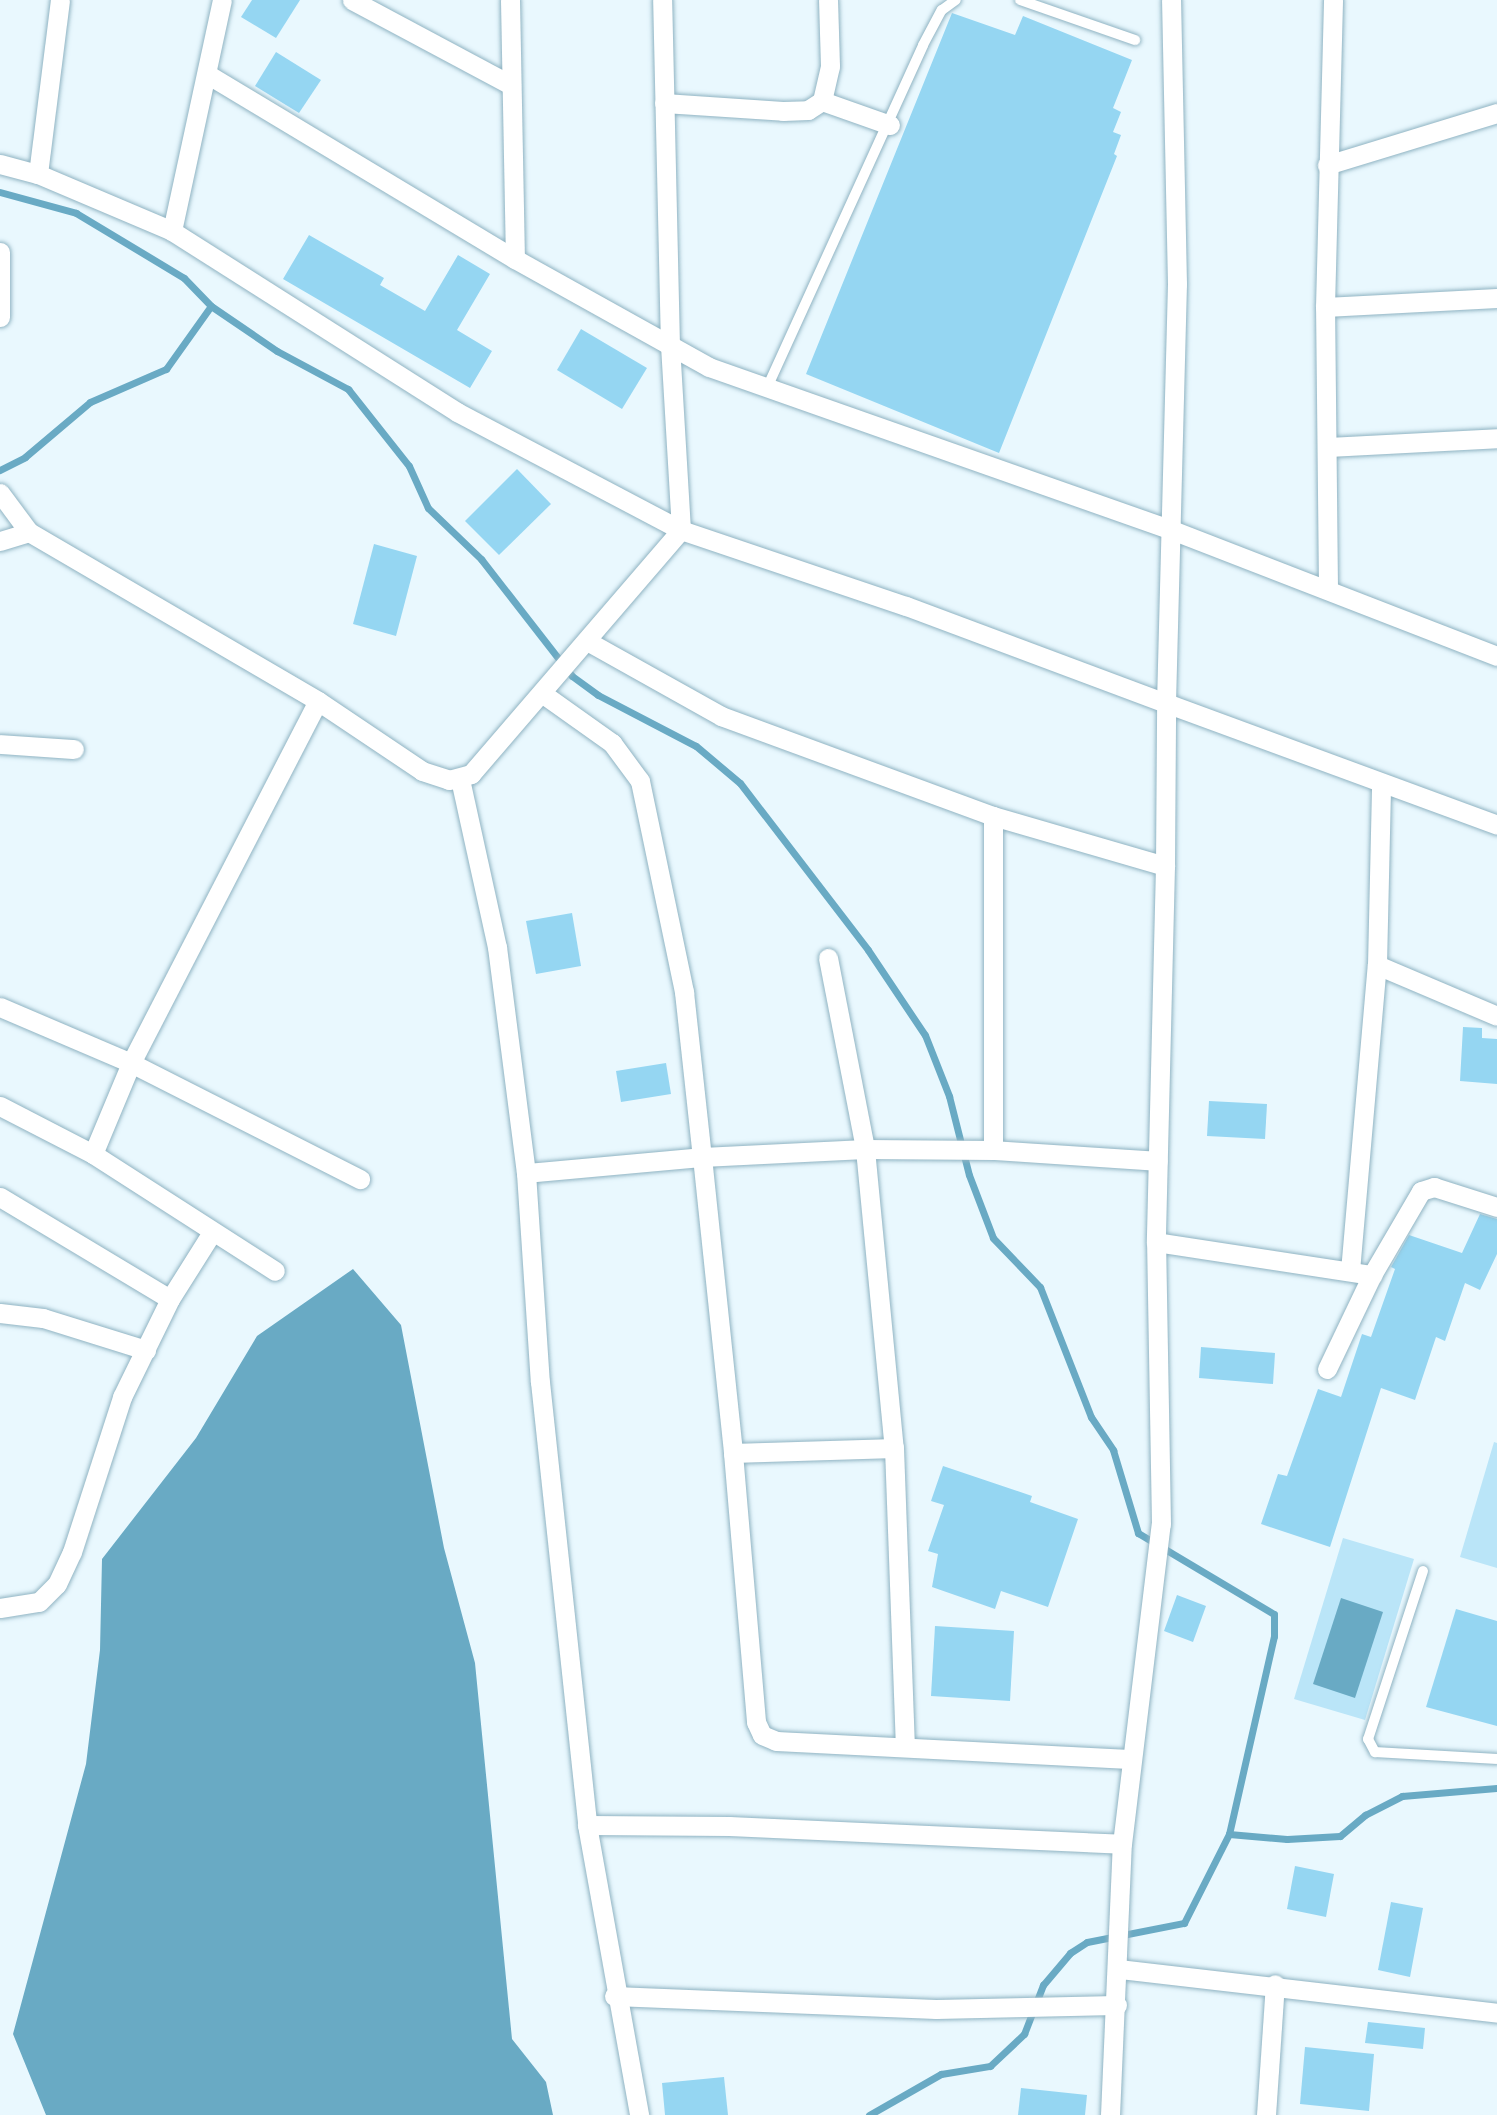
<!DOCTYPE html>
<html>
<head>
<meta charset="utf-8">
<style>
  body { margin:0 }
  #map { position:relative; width:1497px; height:2115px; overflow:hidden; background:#e9f8fe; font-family:Karla,sans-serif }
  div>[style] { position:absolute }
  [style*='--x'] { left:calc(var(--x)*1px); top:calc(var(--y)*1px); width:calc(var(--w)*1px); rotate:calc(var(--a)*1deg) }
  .green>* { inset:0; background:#bae5f8 }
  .water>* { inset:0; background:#69aac4 }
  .stream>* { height:7px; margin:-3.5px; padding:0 3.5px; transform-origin:3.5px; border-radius:3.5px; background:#69aac4 }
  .building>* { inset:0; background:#95d6f2 }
  .roads { filter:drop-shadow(0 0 2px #8fb3c2) drop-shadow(0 0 2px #8fb3c2) }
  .service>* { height:10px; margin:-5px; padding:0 5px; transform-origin:5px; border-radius:5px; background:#fff }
  .minor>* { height:19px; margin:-9.5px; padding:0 9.5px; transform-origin:9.5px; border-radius:9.5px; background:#fff }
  span { translate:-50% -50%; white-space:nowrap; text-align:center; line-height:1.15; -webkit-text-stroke:5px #fff; paint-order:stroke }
</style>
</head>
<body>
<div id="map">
  <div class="green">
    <i style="clip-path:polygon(1494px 1442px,1497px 1443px,1497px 1568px,1460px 1557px)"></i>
    <i style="clip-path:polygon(1343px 1538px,1414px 1559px,1365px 1720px,1294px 1699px)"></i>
  </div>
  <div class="water">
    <i style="clip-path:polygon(353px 1269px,401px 1325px,444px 1548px,475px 1663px,512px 2039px,546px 2082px,553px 2115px,46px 2115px,13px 2034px,86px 1764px,100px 1650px,102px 1559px,196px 1438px,257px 1336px)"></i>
    <i style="clip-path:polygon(1341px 1598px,1383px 1612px,1355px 1698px,1313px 1684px)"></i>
  </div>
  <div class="stream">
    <i style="--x:0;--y:192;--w:79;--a:15.4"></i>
    <i style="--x:76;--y:213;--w:126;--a:31"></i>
    <i style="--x:184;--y:278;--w:39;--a:46"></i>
    <i style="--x:211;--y:306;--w:80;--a:34.3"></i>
    <i style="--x:277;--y:351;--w:81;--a:28.2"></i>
    <i style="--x:348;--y:389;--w:98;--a:51.6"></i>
    <i style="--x:409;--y:466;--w:46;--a:65.7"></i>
    <i style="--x:428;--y:508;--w:74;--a:43.9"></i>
    <i style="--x:481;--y:559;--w:148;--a:52.1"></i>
    <i style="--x:572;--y:676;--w:32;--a:36"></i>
    <i style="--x:598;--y:695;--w:110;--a:27.5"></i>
    <i style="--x:696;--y:746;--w:57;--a:40.1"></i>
    <i style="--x:740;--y:783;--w:210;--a:52.5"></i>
    <i style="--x:868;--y:950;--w:102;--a:56.2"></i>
    <i style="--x:925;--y:1035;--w:66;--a:68.5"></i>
    <i style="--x:949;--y:1096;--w:81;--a:75.8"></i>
    <i style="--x:969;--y:1175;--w:67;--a:69.1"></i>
    <i style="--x:993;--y:1238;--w:68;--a:46.2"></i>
    <i style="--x:1040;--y:1287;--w:140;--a:68.6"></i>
    <i style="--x:1091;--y:1417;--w:40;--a:56"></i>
    <i style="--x:1113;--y:1450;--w:87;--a:73.2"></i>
    <i style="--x:1138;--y:1533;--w:158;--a:30.8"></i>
    <i style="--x:1274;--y:1614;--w:22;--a:90"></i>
    <i style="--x:1274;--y:1636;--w:203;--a:102.8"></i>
    <i style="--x:1229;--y:1834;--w:58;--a:4.9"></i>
    <i style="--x:1287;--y:1839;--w:53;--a:-3.2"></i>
    <i style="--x:1340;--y:1836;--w:33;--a:-40"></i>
    <i style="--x:1365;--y:1815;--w:42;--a:-27.2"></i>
    <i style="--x:1402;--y:1796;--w:95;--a:-4.8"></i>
    <i style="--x:0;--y:470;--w:28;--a:-27"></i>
    <i style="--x:25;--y:457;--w:85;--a:-40.2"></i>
    <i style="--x:90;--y:402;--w:83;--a:-23.5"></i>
    <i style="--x:166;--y:369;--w:77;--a:-54.5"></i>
    <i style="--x:869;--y:2115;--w:83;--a:-29.7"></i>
    <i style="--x:941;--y:2074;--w:50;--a:-9.3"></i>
    <i style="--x:990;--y:2066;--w:47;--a:-43.3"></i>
    <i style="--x:1024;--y:2034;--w:53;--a:-68.8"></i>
    <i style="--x:1043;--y:1985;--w:42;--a:-49.8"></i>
    <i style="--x:1070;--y:1953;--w:20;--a:-33"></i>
    <i style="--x:1087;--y:1942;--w:99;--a:-11.1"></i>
    <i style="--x:1184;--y:1923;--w:100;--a:-63.2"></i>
  </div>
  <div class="building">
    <i style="clip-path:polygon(252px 0,300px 0,276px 38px,241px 17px)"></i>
    <i style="clip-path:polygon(952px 13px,1015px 35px,1023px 16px,1132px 60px,1113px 108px,1121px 112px,1113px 132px,1121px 135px,1114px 154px,1117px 156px,999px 453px,806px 374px)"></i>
    <i style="clip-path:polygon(276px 52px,321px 80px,299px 113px,255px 86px)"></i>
    <i style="clip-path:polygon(309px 235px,384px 278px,380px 285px,425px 311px,458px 255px,490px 274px,457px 330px,492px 351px,470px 388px,283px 279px)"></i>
    <i style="clip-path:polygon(581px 329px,647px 368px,622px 409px,557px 370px)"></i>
    <i style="clip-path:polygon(517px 469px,551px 504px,499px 555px,465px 521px)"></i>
    <i style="clip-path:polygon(374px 544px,417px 556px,396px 636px,353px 624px)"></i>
    <i style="clip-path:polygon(572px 913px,581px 966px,536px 974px,526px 921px)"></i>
    <i style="clip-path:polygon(1463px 1027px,1482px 1028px,1482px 1038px,1497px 1039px,1497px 1084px,1460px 1081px)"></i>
    <i style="clip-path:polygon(666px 1063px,671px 1094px,621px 1102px,616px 1071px)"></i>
    <i style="clip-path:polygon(1209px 1101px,1267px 1104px,1265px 1139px,1207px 1136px)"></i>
    <i style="clip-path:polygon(1480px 1214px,1497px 1219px,1497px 1254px,1480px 1290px,1465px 1283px,1445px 1341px,1436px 1337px,1415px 1400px,1381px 1388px,1330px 1547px,1261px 1524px,1278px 1474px,1287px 1476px,1318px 1389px,1341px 1397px,1362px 1334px,1371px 1337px,1395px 1269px,1391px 1267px,1409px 1235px,1462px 1253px)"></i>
    <i style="clip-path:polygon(1201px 1347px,1275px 1353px,1273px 1384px,1199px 1378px)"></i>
    <i style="clip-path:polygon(943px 1466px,1032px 1496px,1030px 1502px,1078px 1519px,1048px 1607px,1001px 1591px,995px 1609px,932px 1587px,938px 1554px,928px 1551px,944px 1505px,931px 1501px)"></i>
    <i style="clip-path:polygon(1177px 1595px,1206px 1606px,1193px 1642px,1164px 1631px)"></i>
    <i style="clip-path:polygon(1456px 1609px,1497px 1621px,1497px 1726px,1426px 1707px)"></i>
    <i style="clip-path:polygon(935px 1626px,1014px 1631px,1010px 1701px,931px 1696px)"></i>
    <i style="clip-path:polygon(1295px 1866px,1334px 1874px,1326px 1917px,1287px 1909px)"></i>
    <i style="clip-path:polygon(1391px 1902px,1423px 1908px,1410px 1977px,1378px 1970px)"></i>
    <i style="clip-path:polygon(1368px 2022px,1425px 2028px,1423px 2049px,1365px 2043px)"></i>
    <i style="clip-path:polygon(1305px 2047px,1374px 2054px,1369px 2111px,1300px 2104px)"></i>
    <i style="clip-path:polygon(724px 2077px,728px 2115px,665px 2115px,662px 2083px)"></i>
    <i style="clip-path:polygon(1021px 2088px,1087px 2095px,1085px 2115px,1018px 2115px)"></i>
  </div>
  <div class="roads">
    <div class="service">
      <i style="--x:1020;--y:0;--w:122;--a:19.2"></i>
      <i style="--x:766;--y:390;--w:379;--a:-65.5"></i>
      <i style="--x:923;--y:45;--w:40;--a:-62"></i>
      <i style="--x:942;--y:10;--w:17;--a:-36"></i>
      <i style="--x:1423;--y:1571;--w:177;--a:108.1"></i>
      <i style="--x:1368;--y:1739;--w:15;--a:62"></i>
      <i style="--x:1375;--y:1752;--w:122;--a:3.3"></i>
    </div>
    <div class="minor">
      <i style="--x:352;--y:0;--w:180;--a:28.1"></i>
      <i style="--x:510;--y:0;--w:259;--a:88.9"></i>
      <i style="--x:207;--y:74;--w:359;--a:31"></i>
      <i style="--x:515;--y:259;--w:222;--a:29.1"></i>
      <i style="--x:709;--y:367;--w:491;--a:19.4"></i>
      <i style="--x:1172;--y:530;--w:349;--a:21.2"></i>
      <i style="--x:822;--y:101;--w:72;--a:19.4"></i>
      <i style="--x:664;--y:103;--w:119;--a:3.8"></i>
      <i style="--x:783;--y:111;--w:25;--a:-2"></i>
      <i style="--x:808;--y:110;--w:17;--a:-33"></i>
      <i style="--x:822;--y:101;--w:36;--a:-77"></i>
      <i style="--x:830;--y:66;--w:66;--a:-91.7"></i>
      <i style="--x:0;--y:164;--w:39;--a:15"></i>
      <i style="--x:38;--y:174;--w:146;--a:23"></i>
      <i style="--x:172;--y:231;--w:338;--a:32.4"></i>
      <i style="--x:457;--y:412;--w:253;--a:27.8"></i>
      <i style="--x:681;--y:530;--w:237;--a:18.7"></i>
      <i style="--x:906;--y:606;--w:278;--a:20.5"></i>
      <i style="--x:1166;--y:703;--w:419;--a:-88.5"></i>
      <i style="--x:1177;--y:284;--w:284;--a:-91.2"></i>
      <i style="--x:1327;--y:165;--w:178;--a:-17"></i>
      <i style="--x:38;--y:174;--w:175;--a:-82.8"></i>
      <i style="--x:172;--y:231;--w:236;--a:-77.8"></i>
      <i style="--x:0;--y:252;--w:65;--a:90"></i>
      <i style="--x:1325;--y:307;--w:172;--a:-3"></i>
      <i style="--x:1328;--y:447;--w:169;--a:-3"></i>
      <i style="--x:0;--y:493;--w:49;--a:53.4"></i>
      <i style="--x:29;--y:532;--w:335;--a:30.3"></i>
      <i style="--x:318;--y:701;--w:125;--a:33.9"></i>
      <i style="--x:422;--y:771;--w:28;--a:18"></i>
      <i style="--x:449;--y:780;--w:23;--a:-15"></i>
      <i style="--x:471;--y:774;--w:322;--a:-49.3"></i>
      <i style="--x:681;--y:530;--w:184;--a:-93.4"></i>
      <i style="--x:670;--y:346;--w:346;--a:-91.3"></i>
      <i style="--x:0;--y:541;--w:30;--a:-17"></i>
      <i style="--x:1328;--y:588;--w:281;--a:-90.6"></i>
      <i style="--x:1325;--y:307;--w:307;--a:-88.5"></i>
      <i style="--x:587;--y:641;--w:154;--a:29.2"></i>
      <i style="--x:721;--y:716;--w:290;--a:20.2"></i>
      <i style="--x:543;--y:694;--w:85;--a:35.4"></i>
      <i style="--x:612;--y:743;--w:47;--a:53.6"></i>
      <i style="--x:640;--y:781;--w:216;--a:78.2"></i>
      <i style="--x:684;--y:992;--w:166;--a:83.8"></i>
      <i style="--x:702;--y:1157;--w:163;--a:-2.8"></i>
      <i style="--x:865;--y:1149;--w:128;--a:0.4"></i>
      <i style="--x:993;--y:1150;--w:334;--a:-90"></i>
      <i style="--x:993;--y:816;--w:179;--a:16.2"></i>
      <i style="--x:1165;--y:866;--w:376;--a:91.4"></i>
      <i style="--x:1156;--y:1242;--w:219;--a:8.7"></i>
      <i style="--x:0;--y:744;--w:74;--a:3.9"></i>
      <i style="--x:460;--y:779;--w:172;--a:77.6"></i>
      <i style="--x:497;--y:947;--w:228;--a:82.7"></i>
      <i style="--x:526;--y:1173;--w:209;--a:86.2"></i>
      <i style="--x:540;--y:1382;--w:445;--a:83.9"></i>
      <i style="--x:587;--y:1825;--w:142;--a:0.4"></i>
      <i style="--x:729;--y:1826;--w:393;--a:2.6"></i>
      <i style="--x:1165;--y:866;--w:163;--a:-89.6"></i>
      <i style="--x:1166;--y:703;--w:353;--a:20.2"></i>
      <i style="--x:828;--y:958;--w:195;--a:79"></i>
      <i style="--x:865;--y:1149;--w:300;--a:84.5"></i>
      <i style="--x:894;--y:1448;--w:299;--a:87.9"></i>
      <i style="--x:1377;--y:965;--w:182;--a:-88.7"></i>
      <i style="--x:0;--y:1007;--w:142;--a:23.1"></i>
      <i style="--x:131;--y:1063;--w:257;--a:26.9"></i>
      <i style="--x:0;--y:1106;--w:105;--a:27.3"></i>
      <i style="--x:93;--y:1154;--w:99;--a:-67.3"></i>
      <i style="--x:131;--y:1063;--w:407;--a:-62.7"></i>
      <i style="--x:993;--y:1150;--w:165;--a:3.8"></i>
      <i style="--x:93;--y:1154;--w:216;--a:32.7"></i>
      <i style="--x:526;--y:1173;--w:177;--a:-5.2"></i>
      <i style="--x:702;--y:1157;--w:298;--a:84"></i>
      <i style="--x:733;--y:1453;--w:161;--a:-1.8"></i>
      <i style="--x:0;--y:1197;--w:198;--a:31"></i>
      <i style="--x:1350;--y:1271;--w:307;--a:-85"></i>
      <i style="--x:1377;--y:965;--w:130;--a:23"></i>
      <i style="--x:0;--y:1313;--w:43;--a:6.6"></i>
      <i style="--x:43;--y:1318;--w:108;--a:17.3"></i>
      <i style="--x:1327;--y:1369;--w:104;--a:-64.4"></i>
      <i style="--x:1372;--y:1275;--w:97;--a:-59.7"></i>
      <i style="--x:1421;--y:1191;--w:14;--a:-17"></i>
      <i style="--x:1434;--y:1187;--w:66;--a:17.6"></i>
      <i style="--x:733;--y:1453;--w:270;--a:85.1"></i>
      <i style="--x:756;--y:1722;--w:14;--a:65"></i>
      <i style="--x:762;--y:1735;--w:15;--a:23"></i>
      <i style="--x:776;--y:1741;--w:354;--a:2.9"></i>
      <i style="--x:0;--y:1608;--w:39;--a:-9"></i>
      <i style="--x:39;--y:1602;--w:25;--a:-45"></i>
      <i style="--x:57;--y:1584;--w:35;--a:-65"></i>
      <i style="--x:72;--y:1552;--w:163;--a:-72.1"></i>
      <i style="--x:122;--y:1397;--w:109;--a:-63.9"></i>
      <i style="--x:170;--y:1299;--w:77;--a:-57.8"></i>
      <i style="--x:587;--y:1825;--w:295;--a:79.8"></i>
      <i style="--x:1119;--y:1969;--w:381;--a:6.6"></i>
      <i style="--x:614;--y:1996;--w:322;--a:2.3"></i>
      <i style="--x:936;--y:2009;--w:181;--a:-1.3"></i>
      <i style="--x:1110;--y:2115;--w:271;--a:-87.5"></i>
      <i style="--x:1122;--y:1844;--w:322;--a:-83.1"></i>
      <i style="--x:1161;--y:1524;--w:282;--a:-91"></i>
      <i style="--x:1266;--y:2115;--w:131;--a:-86.1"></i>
    </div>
  </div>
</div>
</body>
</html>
